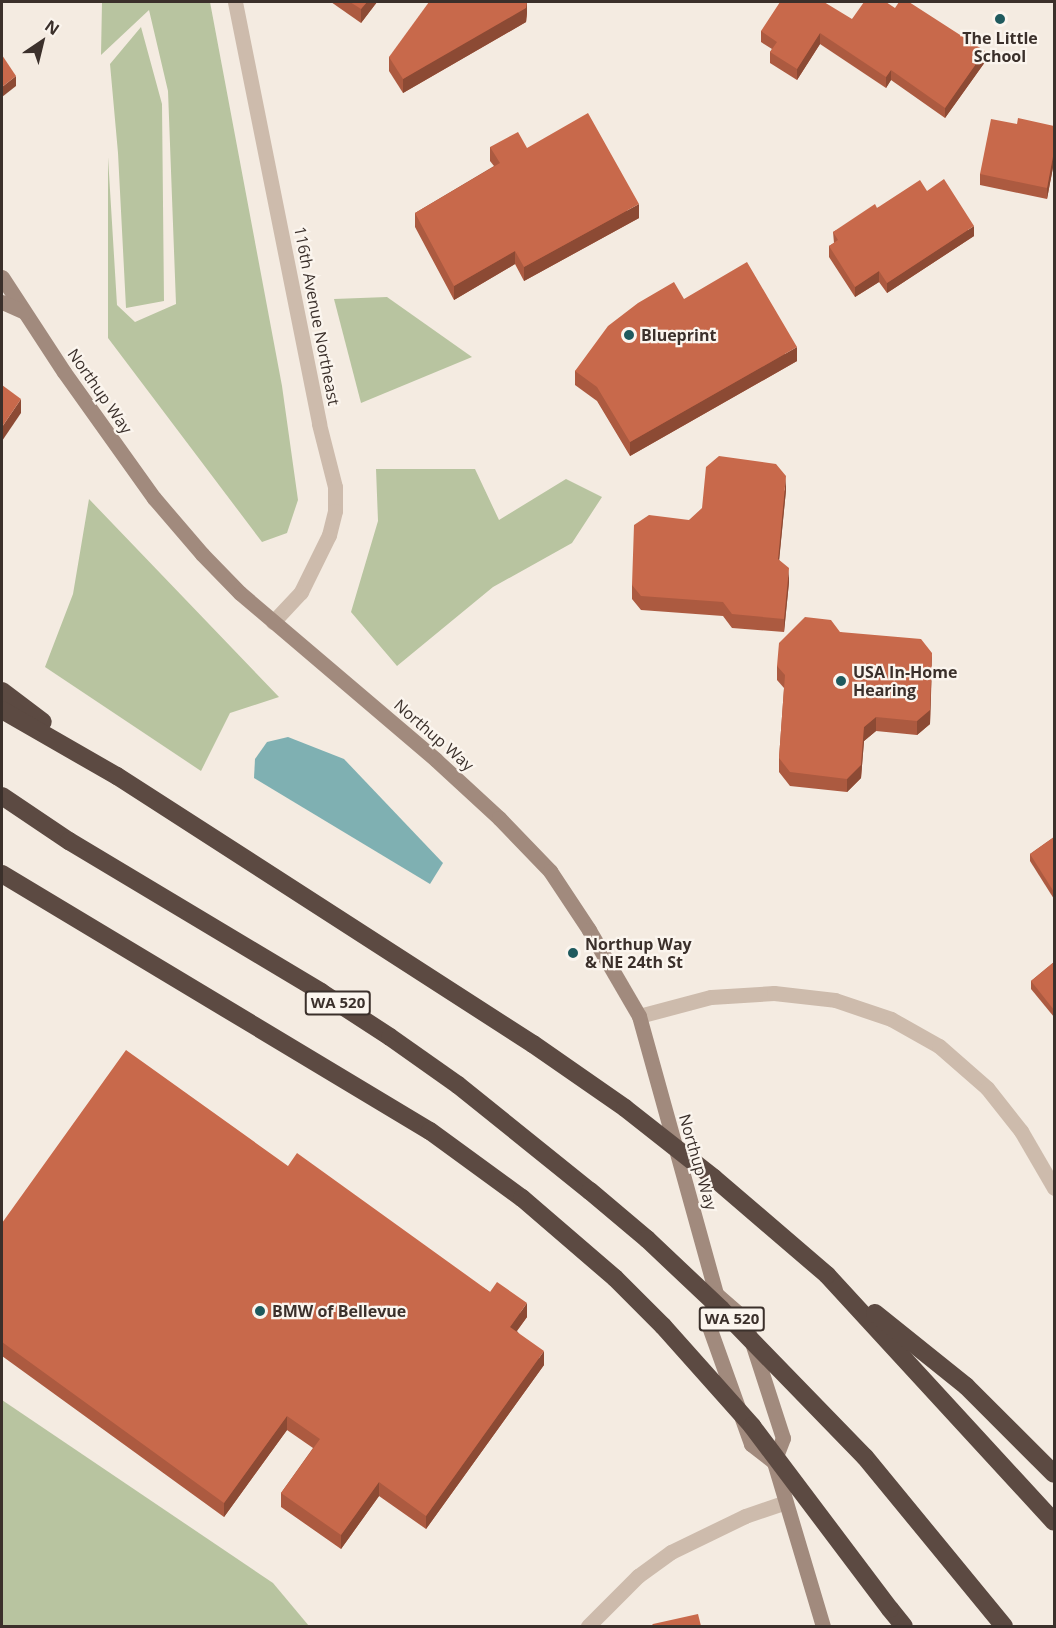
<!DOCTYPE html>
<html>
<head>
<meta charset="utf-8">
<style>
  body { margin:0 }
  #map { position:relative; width:1056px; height:1628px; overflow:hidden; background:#f4ebe1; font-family:"Open Sans",sans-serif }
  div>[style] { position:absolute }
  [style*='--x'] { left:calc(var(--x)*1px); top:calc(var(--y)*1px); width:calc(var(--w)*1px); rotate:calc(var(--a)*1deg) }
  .green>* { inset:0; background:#b8c4a0 }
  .water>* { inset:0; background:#7fb0b2 }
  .tertiary>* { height:15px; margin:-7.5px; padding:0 7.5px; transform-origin:7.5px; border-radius:7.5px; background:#cdbbac }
  .secondary>* { height:15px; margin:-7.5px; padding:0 7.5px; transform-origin:7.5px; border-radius:7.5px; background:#a18a7d }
  .motorway>* { height:18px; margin:-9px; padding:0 9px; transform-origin:9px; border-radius:9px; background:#5c4a42 }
  .motorway-bridge>* { height:18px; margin:-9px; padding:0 9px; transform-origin:9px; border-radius:9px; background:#5c4a42 }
  .wall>* { inset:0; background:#ac5a40 }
  .shaded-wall>* { inset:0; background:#8c4a34 }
  .building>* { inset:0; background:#c8694b }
  .dots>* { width:16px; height:16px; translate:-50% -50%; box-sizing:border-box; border:3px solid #fbf5ee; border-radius:50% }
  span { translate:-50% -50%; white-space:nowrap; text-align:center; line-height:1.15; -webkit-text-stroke:4.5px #fbf5ee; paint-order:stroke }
  .shield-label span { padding:2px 4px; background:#fbf5ee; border:2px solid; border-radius:4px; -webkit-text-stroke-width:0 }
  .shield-label { font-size:15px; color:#3b302b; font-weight:700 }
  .poi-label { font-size:16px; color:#3b302b; font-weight:700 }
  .left { translate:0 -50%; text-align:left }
  .street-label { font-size:16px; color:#3b302b }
  .frame { position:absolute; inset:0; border:3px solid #3b302b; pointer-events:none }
  .north { position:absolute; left:12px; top:12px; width:60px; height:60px; -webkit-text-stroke:4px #fbf5ee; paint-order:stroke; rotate:35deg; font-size:16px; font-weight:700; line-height:24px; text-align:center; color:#3b302b }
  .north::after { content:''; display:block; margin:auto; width:21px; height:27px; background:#3b302b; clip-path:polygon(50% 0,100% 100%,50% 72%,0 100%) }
</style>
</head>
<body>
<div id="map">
  <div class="green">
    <i style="clip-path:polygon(102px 2px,210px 2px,282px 386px,298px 500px,287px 533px,262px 542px,108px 338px,108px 157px,117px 305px,135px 322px,176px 304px,168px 91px,149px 10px,101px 55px)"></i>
    <i style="clip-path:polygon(141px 27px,162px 104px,164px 301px,126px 308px,118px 153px,110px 64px)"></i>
    <i style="clip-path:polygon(387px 297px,472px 357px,361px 403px,334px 299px)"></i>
    <i style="clip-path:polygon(376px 469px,475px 469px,499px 520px,566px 479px,602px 497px,572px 543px,493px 587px,397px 666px,351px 612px,378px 521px)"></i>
    <i style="clip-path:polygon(89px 499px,279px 697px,230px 713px,201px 771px,45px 667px,73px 594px)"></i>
    <i style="clip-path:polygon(2px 1400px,273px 1583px,309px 1626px,2px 1626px)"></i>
  </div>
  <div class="water">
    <i style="clip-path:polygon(288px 737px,344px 759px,443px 863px,430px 884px,254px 778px,255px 759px,267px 742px)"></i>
  </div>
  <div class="tertiary">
    <i style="--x:235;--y:2;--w:430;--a:78.7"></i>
    <i style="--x:319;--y:424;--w:65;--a:75.7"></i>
    <i style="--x:335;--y:487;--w:24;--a:90"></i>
    <i style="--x:335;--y:511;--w:25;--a:104"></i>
    <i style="--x:329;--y:535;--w:64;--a:116.2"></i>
    <i style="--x:301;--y:592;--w:41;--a:133"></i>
    <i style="--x:639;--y:1016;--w:74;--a:-14.8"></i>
    <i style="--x:711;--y:997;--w:63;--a:-3.6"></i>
    <i style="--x:774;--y:993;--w:61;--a:6.5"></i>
    <i style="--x:835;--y:1000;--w:59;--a:18.7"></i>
    <i style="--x:891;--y:1019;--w:55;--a:29.4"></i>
    <i style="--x:939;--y:1046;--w:64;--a:41.2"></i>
    <i style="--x:987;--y:1088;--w:55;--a:51.7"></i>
    <i style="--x:1021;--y:1131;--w:66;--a:59.9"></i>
    <i style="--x:588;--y:1626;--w:71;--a:-45"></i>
    <i style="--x:638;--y:1576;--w:41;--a:-36"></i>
    <i style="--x:671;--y:1552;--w:82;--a:-25.9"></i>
    <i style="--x:745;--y:1516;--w:43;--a:-18.9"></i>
  </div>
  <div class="secondary">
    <i style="--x:2;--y:277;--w:113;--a:56.9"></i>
    <i style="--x:64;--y:372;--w:155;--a:54.5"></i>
    <i style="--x:154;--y:498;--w:74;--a:49.4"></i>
    <i style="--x:202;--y:554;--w:54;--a:45.7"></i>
    <i style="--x:240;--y:593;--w:257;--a:40.4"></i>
    <i style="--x:436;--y:760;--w:86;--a:42.6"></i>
    <i style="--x:499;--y:818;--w:74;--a:46.1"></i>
    <i style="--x:550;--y:871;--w:71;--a:56.5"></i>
    <i style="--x:589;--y:930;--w:99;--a:59.8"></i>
    <i style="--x:639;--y:1016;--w:288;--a:74.5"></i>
    <i style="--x:716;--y:1294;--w:37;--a:41"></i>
    <i style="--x:744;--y:1318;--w:126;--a:72"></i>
    <i style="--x:783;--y:1438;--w:26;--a:111"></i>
    <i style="--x:2;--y:302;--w:24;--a:24"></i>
    <i style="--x:716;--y:1294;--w:28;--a:108"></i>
    <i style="--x:707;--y:1321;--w:131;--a:70.3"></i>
    <i style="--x:751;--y:1444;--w:29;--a:38"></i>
    <i style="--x:774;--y:1462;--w:171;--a:73.4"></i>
  </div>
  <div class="motorway">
    <i style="--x:2;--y:691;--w:51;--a:37.1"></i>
    <i style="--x:2;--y:710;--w:133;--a:29.9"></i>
    <i style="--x:117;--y:776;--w:495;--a:32.8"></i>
    <i style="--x:2;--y:796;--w:81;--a:33.9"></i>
    <i style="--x:69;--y:841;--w:294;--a:30.9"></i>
    <i style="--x:321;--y:992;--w:82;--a:33.1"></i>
    <i style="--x:390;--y:1037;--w:83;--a:35.2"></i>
    <i style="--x:458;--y:1085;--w:169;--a:38.8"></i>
    <i style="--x:2;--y:874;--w:499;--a:31"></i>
    <i style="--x:430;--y:1131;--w:114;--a:36.1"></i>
    <i style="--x:522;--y:1198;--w:123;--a:40.7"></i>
    <i style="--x:615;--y:1278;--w:68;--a:45"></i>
    <i style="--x:827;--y:1275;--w:335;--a:47.4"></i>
    <i style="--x:875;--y:1313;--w:117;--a:38.7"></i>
    <i style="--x:966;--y:1386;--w:124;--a:45"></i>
    <i style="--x:865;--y:1457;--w:219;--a:50.6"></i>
    <i style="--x:890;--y:1609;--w:22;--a:51"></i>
  </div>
  <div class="motorway-bridge">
    <i style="--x:533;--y:1044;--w:112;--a:34.8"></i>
    <i style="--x:625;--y:1108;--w:113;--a:38.2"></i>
    <i style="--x:714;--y:1178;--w:149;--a:40.6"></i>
    <i style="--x:590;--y:1191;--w:75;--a:40.1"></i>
    <i style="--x:647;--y:1239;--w:102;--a:43.4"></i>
    <i style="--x:721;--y:1309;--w:206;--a:45.8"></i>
    <i style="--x:663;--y:1326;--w:134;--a:48.3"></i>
    <i style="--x:752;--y:1426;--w:229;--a:53"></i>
  </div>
  <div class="wall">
    <i style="clip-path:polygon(331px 2px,377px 2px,361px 23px)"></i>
    <i style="clip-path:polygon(895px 8px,985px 62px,945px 118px,891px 80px,886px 88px,820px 44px,797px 80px,770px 63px,770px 52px,772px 49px,761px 42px,761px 31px,852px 19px)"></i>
    <i style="clip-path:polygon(527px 13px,526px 22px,403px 93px,389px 71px,389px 57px)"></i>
    <i style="clip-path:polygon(1054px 126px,1054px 162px,1047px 199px,980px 185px,980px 174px)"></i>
    <i style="clip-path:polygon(490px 147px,527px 148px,639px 218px,524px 281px,515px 264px,454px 300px,415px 227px,415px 213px,494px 166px,490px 161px)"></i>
    <i style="clip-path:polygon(927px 191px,974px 236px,887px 293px,879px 282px,855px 297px,829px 257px,829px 246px,834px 243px,833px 232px,877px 208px)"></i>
    <i style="clip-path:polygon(684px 299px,797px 361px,630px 456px,597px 401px,575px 385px,575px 371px)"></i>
    <i style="clip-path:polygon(786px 490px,779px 560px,789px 582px,784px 632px,732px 628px,723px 616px,641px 610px,632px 599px,632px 585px,689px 520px)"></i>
    <i style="clip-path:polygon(840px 632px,932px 667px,930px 724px,917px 735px,876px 731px,864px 741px,861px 778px,847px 792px,790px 786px,779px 772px,779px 758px,784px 688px,777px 680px,777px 666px)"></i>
    <i style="clip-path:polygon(1054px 837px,1054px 899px,1030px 861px,1030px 854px)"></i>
    <i style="clip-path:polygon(1054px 962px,1054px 1017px,1031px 989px,1031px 981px)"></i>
    <i style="clip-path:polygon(288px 1166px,490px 1292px,527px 1317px,517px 1331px,544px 1365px,426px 1529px,379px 1496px,341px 1549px,281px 1507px,281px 1493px,313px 1448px,287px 1430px,224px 1517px,2px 1356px,2px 1223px)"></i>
  </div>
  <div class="shaded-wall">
    <i style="clip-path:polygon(367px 2px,377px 2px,361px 23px,361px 9px)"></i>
    <i style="clip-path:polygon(527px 2px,527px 13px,526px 22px,403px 93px,403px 79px)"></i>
    <i style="clip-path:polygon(820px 33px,820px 44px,797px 80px,797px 69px)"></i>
    <i style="clip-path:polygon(985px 51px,985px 62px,945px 118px,945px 108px)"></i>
    <i style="clip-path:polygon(891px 70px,891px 80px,886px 88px,886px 77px)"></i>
    <i style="clip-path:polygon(16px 76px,16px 86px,2px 97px,2px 87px)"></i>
    <i style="clip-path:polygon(1054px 151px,1054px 162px,1047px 199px,1047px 188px)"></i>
    <i style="clip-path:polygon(639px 204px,639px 218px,524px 281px,524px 267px)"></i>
    <i style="clip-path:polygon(974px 226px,974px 236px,887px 293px,887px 283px)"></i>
    <i style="clip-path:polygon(515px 251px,515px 264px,454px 300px,454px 286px)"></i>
    <i style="clip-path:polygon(879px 271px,879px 282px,855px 297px,855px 287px)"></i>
    <i style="clip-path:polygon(797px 347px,797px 361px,630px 456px,630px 442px)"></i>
    <i style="clip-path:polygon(21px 399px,21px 413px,2px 441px,2px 427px)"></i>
    <i style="clip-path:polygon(786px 476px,786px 490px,778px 572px,778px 559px)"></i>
    <i style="clip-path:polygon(789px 568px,789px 582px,784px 632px,784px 619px)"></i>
    <i style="clip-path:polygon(932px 653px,930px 724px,917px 735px,917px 721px)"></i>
    <i style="clip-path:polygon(876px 717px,876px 731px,864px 741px,861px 778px,847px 792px,847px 779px,864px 727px)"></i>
    <i style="clip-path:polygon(527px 1303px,527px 1317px,510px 1340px,510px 1327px)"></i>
    <i style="clip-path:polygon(544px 1351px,544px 1365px,426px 1529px,426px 1516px)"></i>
    <i style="clip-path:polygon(287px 1416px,287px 1430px,224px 1517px,224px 1503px)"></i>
    <i style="clip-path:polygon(379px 1482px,379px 1496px,341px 1549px,341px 1535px)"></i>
  </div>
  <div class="building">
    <i style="clip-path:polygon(350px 2px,367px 2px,361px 9px)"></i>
    <i style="clip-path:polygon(429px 2px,527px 2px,526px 8px,403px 79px,389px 57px)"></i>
    <i style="clip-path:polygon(780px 2px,824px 2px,852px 19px,864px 2px,886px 2px,895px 8px,899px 2px,909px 2px,985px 51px,945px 108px,891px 70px,886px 77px,820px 33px,797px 69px,770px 52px,777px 42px,761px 31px)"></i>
    <i style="clip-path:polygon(2px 55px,16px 76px,2px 87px)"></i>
    <i style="clip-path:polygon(588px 113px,639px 204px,524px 267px,515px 251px,454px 286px,415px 213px,500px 163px,490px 147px,518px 132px,527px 148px)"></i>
    <i style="clip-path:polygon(1018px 118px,1054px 126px,1054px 151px,1047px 188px,980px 174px,991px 119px,1017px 124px)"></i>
    <i style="clip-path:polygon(944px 179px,974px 226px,887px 283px,879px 271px,855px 287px,829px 246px,838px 240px,833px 232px,875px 204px,877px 208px,920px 180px,927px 191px)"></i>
    <i style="clip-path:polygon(747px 262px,797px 347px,630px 442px,597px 387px,575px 371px,608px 326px,638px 303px,674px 282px,684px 299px)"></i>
    <i style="clip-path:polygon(2px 385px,21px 399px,2px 427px)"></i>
    <i style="clip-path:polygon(719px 456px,776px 464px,786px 476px,778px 559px,789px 568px,784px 619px,732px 614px,723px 602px,641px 596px,632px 585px,634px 525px,649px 515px,689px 520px,702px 508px,706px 467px)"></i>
    <i style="clip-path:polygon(805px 617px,831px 620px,840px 632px,921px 639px,932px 653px,930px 710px,917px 721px,876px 717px,864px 727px,861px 765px,847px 779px,790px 772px,779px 758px,785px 675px,777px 666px,779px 643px)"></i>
    <i style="clip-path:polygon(1054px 837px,1054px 892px,1030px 854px)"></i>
    <i style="clip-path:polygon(1054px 962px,1054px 1010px,1031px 981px)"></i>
    <i style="clip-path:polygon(126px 1050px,288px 1166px,297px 1153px,490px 1292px,497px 1282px,527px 1303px,510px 1327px,544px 1351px,426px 1516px,379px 1482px,341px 1535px,281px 1493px,320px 1439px,287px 1416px,224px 1503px,2px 1342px,2px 1223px)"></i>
    <i style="clip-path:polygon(698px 1614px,701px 1626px,651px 1626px,653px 1624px)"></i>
  </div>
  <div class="dots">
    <i style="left:1000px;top:19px;background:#1f5a5e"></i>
    <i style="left:629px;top:335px;background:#1f5a5e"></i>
    <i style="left:841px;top:681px;background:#1f5a5e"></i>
    <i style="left:573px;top:953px;background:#1f5a5e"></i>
    <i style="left:260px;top:1311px;background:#1f5a5e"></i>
  </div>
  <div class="shield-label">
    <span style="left:338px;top:1003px">WA 520</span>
    <span style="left:732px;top:1319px">WA 520</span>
  </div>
  <div class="poi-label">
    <span style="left:1000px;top:47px">The Little<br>School</span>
    <span class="left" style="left:641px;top:335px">Blueprint</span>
    <span class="left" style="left:853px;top:681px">USA In-Home<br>Hearing</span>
    <span class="left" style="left:585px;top:953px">Northup Way<br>&amp; NE 24th St</span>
    <span class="left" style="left:272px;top:1311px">BMW of Bellevue</span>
  </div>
  <div class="street-label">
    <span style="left:317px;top:316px;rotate:79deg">116th Avenue Northeast</span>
    <span style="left:100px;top:391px;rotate:55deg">Northup Way</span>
    <span style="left:434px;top:735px;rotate:41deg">Northup Way</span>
    <span style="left:698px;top:1162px;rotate:74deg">Northup Way</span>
  </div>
  <div class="frame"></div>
  <div class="north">N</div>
</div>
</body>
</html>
